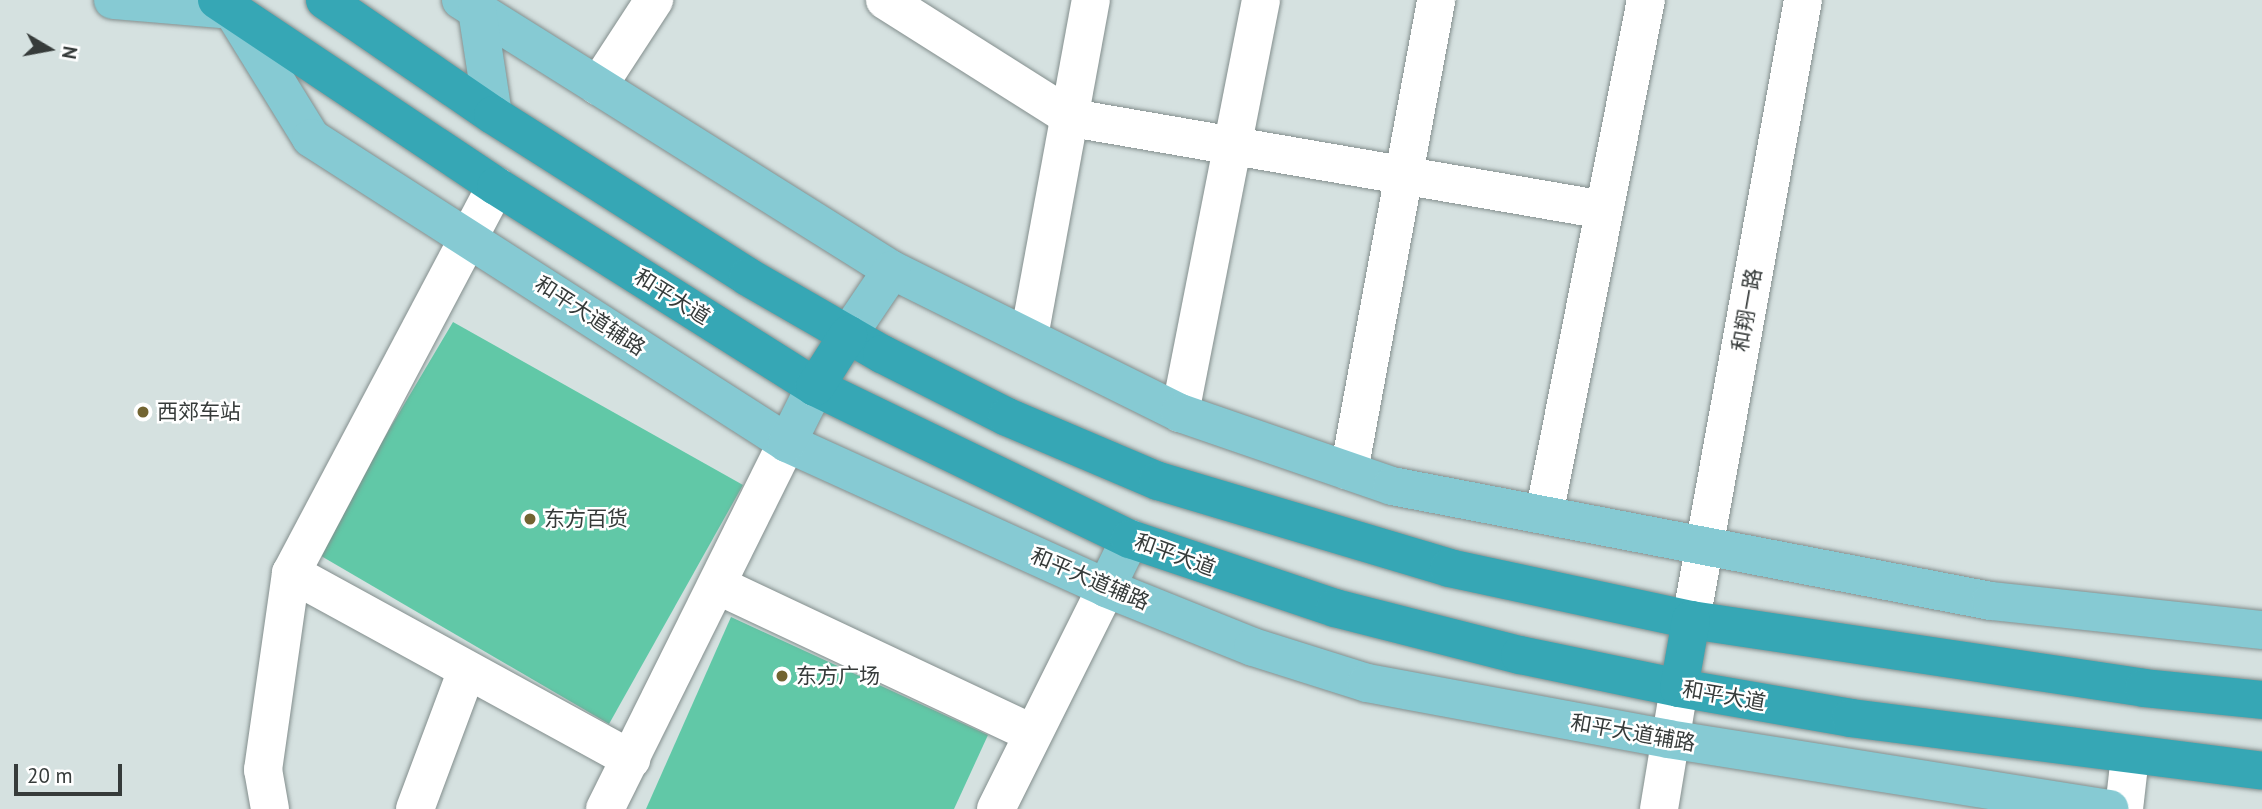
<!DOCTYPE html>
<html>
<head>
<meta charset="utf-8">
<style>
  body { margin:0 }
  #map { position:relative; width:2262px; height:809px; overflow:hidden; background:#d5e1e0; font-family:"PT Sans","Noto Sans SC",sans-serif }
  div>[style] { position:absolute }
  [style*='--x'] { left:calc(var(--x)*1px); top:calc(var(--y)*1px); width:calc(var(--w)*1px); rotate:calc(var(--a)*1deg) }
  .building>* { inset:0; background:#61c8a7 }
  .roads { filter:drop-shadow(0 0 2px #838e8d) drop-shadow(0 0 2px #838e8d) }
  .minor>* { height:38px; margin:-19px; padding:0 19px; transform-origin:19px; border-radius:19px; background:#fff }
  .major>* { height:38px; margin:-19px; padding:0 19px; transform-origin:19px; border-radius:19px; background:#86cad3 }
  .highway>* { height:38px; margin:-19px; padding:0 19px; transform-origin:19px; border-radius:19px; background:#36a7b5 }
  .dots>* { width:19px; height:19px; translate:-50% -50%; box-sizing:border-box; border:4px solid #fff; border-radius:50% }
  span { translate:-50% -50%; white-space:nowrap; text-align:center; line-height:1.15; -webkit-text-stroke:5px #fff; paint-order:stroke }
  .street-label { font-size:21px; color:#363b3a }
  .poi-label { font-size:21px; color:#363b3a }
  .left { translate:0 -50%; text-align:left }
  .north { position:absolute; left:14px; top:14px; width:70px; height:70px; -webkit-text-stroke:5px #fff; paint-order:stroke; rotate:100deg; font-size:19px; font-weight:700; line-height:28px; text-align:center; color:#363b3a }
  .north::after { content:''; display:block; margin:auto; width:24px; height:32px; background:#363b3a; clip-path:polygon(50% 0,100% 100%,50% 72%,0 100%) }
  .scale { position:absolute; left:14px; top:764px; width:108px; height:32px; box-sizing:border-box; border:4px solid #363b3a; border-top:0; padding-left:9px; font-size:21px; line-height:24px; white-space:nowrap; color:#363b3a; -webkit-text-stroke:5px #fff; paint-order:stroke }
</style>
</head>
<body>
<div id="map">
  <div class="building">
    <i style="clip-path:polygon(453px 322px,743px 485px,609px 724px,316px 553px)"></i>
    <i style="clip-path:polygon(731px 617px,988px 735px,954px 809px,646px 809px)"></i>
  </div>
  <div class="roads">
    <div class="minor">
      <i style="--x:885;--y:0;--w:221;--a:32.3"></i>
      <i style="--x:1072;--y:118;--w:540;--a:9.81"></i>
      <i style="--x:598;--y:86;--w:103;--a:-56.9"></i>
      <i style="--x:496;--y:186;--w:438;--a:117.9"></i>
      <i style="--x:291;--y:573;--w:388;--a:28.7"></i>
      <i style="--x:1029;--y:337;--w:343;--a:-79.6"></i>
      <i style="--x:1180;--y:413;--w:421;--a:-78.9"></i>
      <i style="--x:1349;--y:471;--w:479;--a:-79.5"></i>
      <i style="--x:1544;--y:515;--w:525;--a:-78.8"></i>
      <i style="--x:717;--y:585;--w:349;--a:25.2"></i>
      <i style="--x:1691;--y:620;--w:630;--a:-79.76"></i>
      <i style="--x:270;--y:809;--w:40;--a:-100"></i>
      <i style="--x:263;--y:770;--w:199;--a:-81.9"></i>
      <i style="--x:415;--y:809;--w:148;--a:-69.5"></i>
      <i style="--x:605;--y:809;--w:409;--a:-63.6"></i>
      <i style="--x:996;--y:809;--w:247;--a:-63.5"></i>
      <i style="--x:1659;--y:809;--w:123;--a:-80.6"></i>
      <i style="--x:2124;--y:809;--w:53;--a:-83.5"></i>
    </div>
    <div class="major">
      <i style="--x:113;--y:0;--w:119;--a:4.8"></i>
      <i style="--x:232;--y:10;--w:150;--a:58.3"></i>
      <i style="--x:311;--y:138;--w:565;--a:32.65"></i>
      <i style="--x:787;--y:443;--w:350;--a:24.4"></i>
      <i style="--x:1106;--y:588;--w:158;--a:21.9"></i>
      <i style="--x:1253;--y:647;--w:120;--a:17.5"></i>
      <i style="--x:1367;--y:683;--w:306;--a:10.5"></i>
      <i style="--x:1668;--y:739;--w:447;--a:9"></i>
      <i style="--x:461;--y:0;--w:509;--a:32.07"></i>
      <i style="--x:892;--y:270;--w:322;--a:26.4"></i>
      <i style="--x:1180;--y:413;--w:224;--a:19"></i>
      <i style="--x:1392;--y:486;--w:610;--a:10.87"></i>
      <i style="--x:1991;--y:601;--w:273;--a:6.1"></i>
      <i style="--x:477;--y:10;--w:106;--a:81.3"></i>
      <i style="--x:848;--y:335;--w:78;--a:-55.9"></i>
      <i style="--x:787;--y:443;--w:63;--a:-63.4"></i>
      <i style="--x:1106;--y:588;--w:55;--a:-63.9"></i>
    </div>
    <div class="highway">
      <i style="--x:217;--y:0;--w:335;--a:33.7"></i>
      <i style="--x:496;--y:186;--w:377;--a:32.2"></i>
      <i style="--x:815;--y:387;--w:350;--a:25.8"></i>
      <i style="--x:1130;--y:539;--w:216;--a:18.6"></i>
      <i style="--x:1335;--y:608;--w:191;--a:14.3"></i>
      <i style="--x:1520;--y:655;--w:162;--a:11.7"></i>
      <i style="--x:1679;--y:688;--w:175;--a:9.9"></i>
      <i style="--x:1851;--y:718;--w:414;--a:7.3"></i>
      <i style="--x:325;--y:0;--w:204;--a:34.4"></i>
      <i style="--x:493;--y:115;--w:302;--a:32.4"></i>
      <i style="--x:748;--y:277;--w:155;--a:29.9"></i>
      <i style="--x:882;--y:354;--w:140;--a:26.7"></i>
      <i style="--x:1007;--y:417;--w:164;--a:23"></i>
      <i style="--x:1158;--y:481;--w:304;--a:16.6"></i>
      <i style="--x:1449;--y:568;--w:248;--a:12.1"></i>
      <i style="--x:1691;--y:620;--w:458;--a:8.5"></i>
      <i style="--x:2144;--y:688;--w:119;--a:5.8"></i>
      <i style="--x:815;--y:387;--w:62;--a:-57.6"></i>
      <i style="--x:1679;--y:688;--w:69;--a:-80"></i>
    </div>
  </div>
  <div class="dots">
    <i style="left:143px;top:412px;background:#726431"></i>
    <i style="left:530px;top:519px;background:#726431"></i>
    <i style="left:782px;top:676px;background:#726431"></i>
  </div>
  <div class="street-label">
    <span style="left:672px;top:297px;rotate:32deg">和平大道</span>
    <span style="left:1747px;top:310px;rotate:-80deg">和翔一路</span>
    <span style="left:590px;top:316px;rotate:33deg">和平大道辅路</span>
    <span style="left:1175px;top:555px;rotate:20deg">和平大道</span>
    <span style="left:1090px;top:579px;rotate:23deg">和平大道辅路</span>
    <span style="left:1724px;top:696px;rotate:10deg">和平大道</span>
    <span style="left:1633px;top:733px;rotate:10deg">和平大道辅路</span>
  </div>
  <div class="poi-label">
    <span class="left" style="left:157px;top:412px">西郊车站</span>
    <span class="left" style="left:544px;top:519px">东方百货</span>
    <span class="left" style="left:796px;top:676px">东方广场</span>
  </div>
  <div class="north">N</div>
  <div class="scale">20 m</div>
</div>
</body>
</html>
